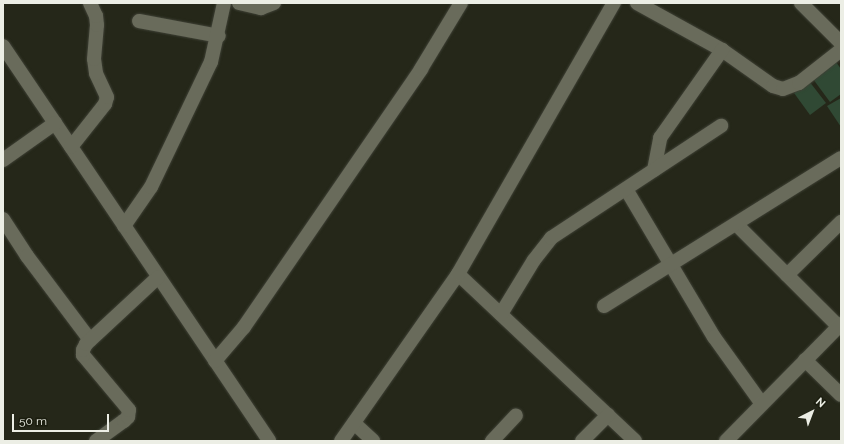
<!DOCTYPE html>
<html>
<head>
<meta charset="utf-8">
<style>
  body { margin:0 }
  #map { position:relative; width:844px; height:444px; overflow:hidden; background:#252719; font-family:Raleway,sans-serif }
  div>[style] { position:absolute }
  [style*='--x'] { left:calc(var(--x)*1px); top:calc(var(--y)*1px); width:calc(var(--w)*1px); rotate:calc(var(--a)*1deg) }
  .building>* { inset:0; background:#304934 }
  .roads { filter:drop-shadow(0 0 1px #3f4136) drop-shadow(0 0 1px #3f4136) }
  .minor>* { height:14px; margin:-7px; padding:0 7px; transform-origin:7px; border-radius:7px; background:#696b5b }
  span { translate:-50% -50%; white-space:nowrap; text-align:center; line-height:1.15; -webkit-text-stroke:3.5px #1b1d0f; paint-order:stroke }
  .frame { position:absolute; inset:0; border:4px solid #eceee5; pointer-events:none }
  .north { position:absolute; left:792px; top:392px; width:40px; height:40px; -webkit-text-stroke:3px #1b1d0f; paint-order:stroke; rotate:42deg; font-size:11px; font-weight:700; line-height:16px; text-align:center; color:#eceee5 }
  .north::after { content:''; display:block; margin:auto; width:14px; height:18px; background:#eceee5; clip-path:polygon(50% 0,100% 100%,50% 72%,0 100%) }
  .scale { position:absolute; left:12px; top:414px; width:97px; height:18px; box-sizing:border-box; border:2px solid #eceee5; border-top:0; padding-left:5px; font-size:12px; line-height:14px; white-space:nowrap; color:#eceee5; -webkit-text-stroke:3px #1b1d0f; paint-order:stroke }
</style>
</head>
<body>
<div id="map">
  <div class="building">
    <i style="clip-path:polygon(836px 62px,841px 69px,841px 94px,830px 102px,813px 79px)"></i>
    <i style="clip-path:polygon(809px 81px,826px 103px,810px 115px,794px 93px)"></i>
    <i style="clip-path:polygon(841px 98px,841px 127px,827px 106px)"></i>
  </div>
  <div class="roads">
    <div class="minor">
      <i style="--x:239;--y:3;--w:23;--a:13"></i>
      <i style="--x:261;--y:8;--w:14;--a:-21"></i>
      <i style="--x:637;--y:3;--w:97;--a:28.9"></i>
      <i style="--x:722;--y:50;--w:62;--a:35.2"></i>
      <i style="--x:773;--y:86;--w:10;--a:17"></i>
      <i style="--x:783;--y:89;--w:17;--a:-21"></i>
      <i style="--x:799;--y:83;--w:53;--a:-38.2"></i>
      <i style="--x:801;--y:3;--w:57;--a:45"></i>
      <i style="--x:139;--y:21;--w:81;--a:10.6"></i>
      <i style="--x:3;--y:46;--w:476;--a:56"></i>
      <i style="--x:71;--y:147;--w:55;--a:-51.7"></i>
      <i style="--x:105;--y:104;--w:7;--a:-74"></i>
      <i style="--x:107;--y:97;--w:26;--a:-115"></i>
      <i style="--x:96;--y:73;--w:14;--a:-98"></i>
      <i style="--x:94;--y:59;--w:34;--a:-85"></i>
      <i style="--x:97;--y:25;--w:9;--a:-96"></i>
      <i style="--x:96;--y:16;--w:14;--a:-115"></i>
      <i style="--x:3;--y:160;--w:64;--a:-35.4"></i>
      <i style="--x:654;--y:170;--w:33;--a:-79"></i>
      <i style="--x:660;--y:138;--w:108;--a:-54.8"></i>
      <i style="--x:626;--y:189;--w:172;--a:59.3"></i>
      <i style="--x:714;--y:337;--w:82;--a:54.4"></i>
      <i style="--x:3;--y:219;--w:44;--a:57"></i>
      <i style="--x:27;--y:256;--w:105;--a:53.1"></i>
      <i style="--x:736;--y:224;--w:144;--a:45"></i>
      <i style="--x:124;--y:226;--w:47;--a:-55.3"></i>
      <i style="--x:151;--y:187;--w:139;--a:-64.4"></i>
      <i style="--x:211;--y:62;--w:60;--a:-77.6"></i>
      <i style="--x:458;--y:274;--w:243;--a:43.3"></i>
      <i style="--x:787;--y:275;--w:76;--a:-44.5"></i>
      <i style="--x:604;--y:306;--w:279;--a:-32"></i>
      <i style="--x:501;--y:314;--w:63;--a:-58.6"></i>
      <i style="--x:534;--y:260;--w:28;--a:-52"></i>
      <i style="--x:551;--y:238;--w:204;--a:-33.4"></i>
      <i style="--x:805;--y:360;--w:50;--a:44.2"></i>
      <i style="--x:215;--y:361;--w:45;--a:-49.5"></i>
      <i style="--x:244;--y:327;--w:313;--a:-55.5"></i>
      <i style="--x:421;--y:69;--w:77;--a:-58.8"></i>
      <i style="--x:354;--y:423;--w:26;--a:43"></i>
      <i style="--x:96;--y:441;--w:34;--a:-36"></i>
      <i style="--x:124;--y:421;--w:6;--a:-45"></i>
      <i style="--x:128;--y:417;--w:7;--a:-82"></i>
      <i style="--x:129;--y:410;--w:72;--a:-129.9"></i>
      <i style="--x:83;--y:355;--w:5;--a:-90"></i>
      <i style="--x:83;--y:350;--w:7;--a:-63"></i>
      <i style="--x:86;--y:344;--w:98;--a:-42.9"></i>
      <i style="--x:341;--y:441;--w:204;--a:-55"></i>
      <i style="--x:458;--y:274;--w:313;--a:-60.1"></i>
      <i style="--x:492;--y:441;--w:35;--a:-47"></i>
      <i style="--x:582;--y:441;--w:37;--a:-45"></i>
      <i style="--x:726;--y:441;--w:164;--a:-45.5"></i>
    </div>
  </div>
  <div class="frame"></div>
  <div class="north">N</div>
  <div class="scale">50 m</div>
</div>
</body>
</html>
